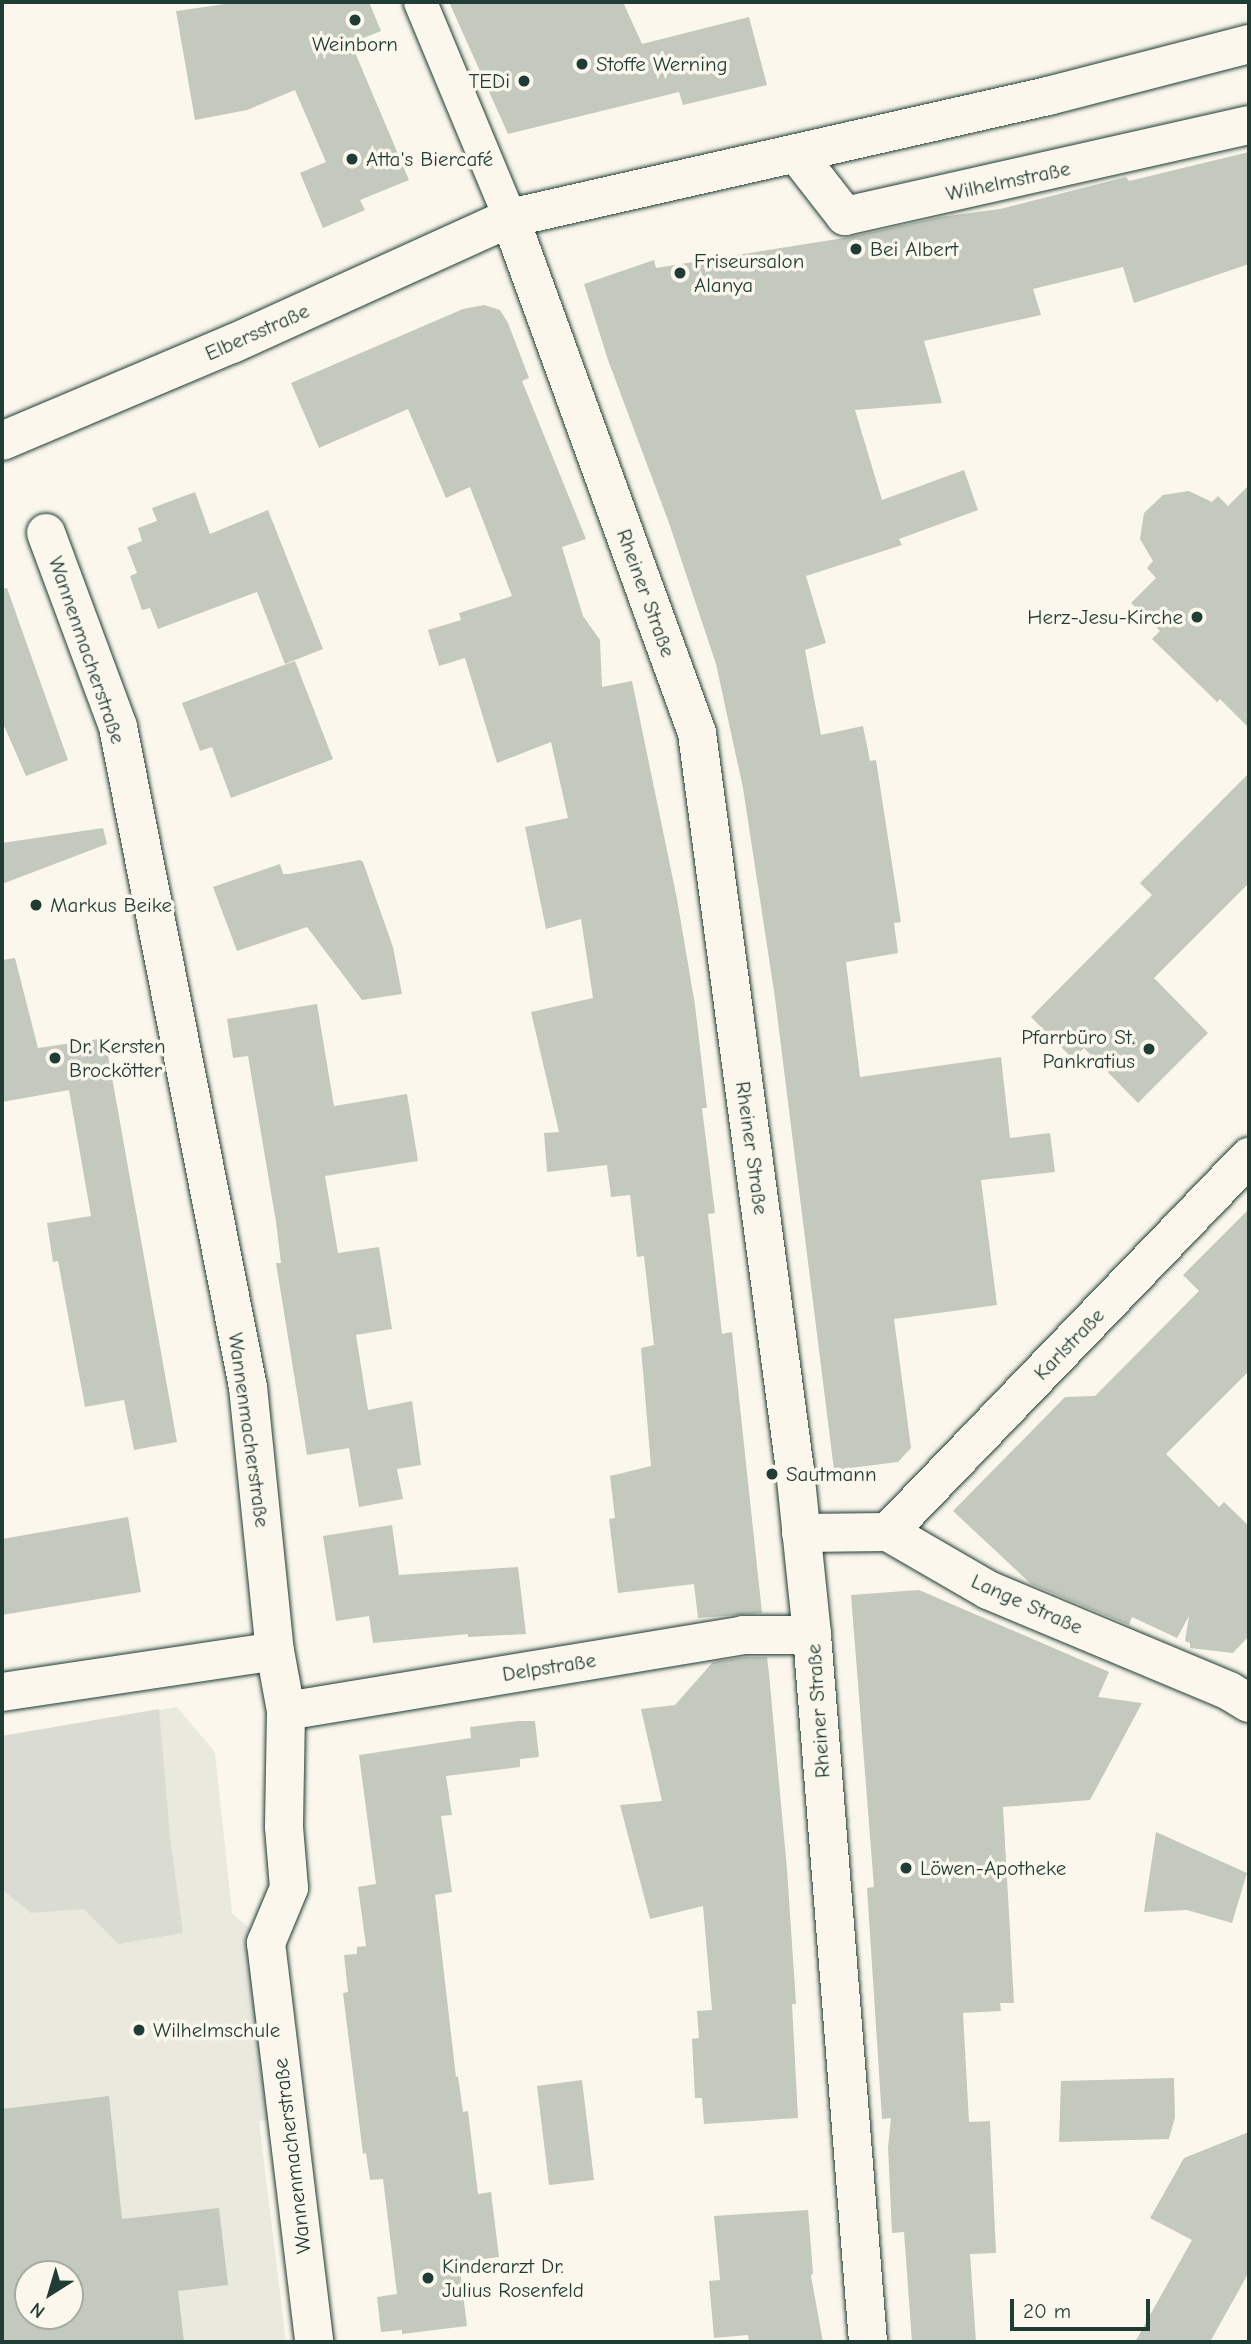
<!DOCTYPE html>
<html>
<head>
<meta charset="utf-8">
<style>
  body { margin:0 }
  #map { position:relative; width:1251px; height:2344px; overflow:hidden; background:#fbf7ec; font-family:"Comic Neue",sans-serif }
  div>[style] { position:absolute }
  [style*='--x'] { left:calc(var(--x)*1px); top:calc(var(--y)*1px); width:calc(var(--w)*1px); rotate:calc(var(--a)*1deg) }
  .built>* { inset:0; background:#eae9de }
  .green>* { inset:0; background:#dbdcd1 }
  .building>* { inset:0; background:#c4c9be }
  .roads { filter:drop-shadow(0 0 2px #1f3d34) drop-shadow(0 0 2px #1f3d34) }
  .pedestrian>* { height:33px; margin:-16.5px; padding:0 16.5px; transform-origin:16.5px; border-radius:16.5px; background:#fbf7ec }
  .minor>* { height:38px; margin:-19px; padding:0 19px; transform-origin:19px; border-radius:19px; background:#fbf7ec }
  .secondary>* { height:38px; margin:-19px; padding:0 19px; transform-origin:19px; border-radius:19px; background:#fbf7ec }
  .dots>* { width:19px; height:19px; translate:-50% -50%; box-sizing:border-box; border:4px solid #fbf7ec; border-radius:50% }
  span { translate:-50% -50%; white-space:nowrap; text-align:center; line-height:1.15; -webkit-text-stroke:7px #fbf7ec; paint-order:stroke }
  .poi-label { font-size:21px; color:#1f3d34 }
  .left { translate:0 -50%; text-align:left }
  .right { translate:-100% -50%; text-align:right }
  .street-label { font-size:21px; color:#1f3d34 }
  .frame { position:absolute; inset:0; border:4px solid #1f3d34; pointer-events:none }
  .north { position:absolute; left:14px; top:2260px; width:70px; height:70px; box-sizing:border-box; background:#fbf7ec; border:2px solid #a3ada2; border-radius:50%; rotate:217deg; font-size:19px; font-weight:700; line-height:28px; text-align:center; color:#1f3d34 }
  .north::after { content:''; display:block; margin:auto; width:24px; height:32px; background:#1f3d34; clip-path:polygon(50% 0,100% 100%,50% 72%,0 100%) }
  .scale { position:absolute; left:1010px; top:2299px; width:140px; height:32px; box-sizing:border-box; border:4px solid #1f3d34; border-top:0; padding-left:9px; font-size:21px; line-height:24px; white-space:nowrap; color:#1f3d34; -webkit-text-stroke:5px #fbf7ec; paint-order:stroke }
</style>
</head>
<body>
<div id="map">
  <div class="built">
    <i style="clip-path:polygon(evenodd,177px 1707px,215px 1752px,232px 1913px,266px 1943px,287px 2118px,259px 2121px,286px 2342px,2px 2342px,2px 1736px,177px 1707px,28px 2274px,70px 2274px,70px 2316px,28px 2316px,28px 2274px)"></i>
  </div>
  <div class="green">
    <i style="clip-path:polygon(159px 1709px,170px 1837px,183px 1933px,118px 1944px,84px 1909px,31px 1913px,2px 1889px,2px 1736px)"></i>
  </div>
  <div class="building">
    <i style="clip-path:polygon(239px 2px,369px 2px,381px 31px,351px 43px,409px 180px,360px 200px,365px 210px,323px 228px,300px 173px,326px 162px,295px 90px,247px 110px,195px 120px,176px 11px)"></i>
    <i style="clip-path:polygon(449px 2px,623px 2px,642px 44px,749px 17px,767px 85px,683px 105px,679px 92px,508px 134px)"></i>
    <i style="clip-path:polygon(1249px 152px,1249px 264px,1134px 303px,1123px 267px,1033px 289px,1041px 315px,924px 341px,942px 403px,855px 410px,882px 500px,964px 470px,978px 510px,899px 539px,902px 545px,806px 576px,826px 643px,805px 650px,821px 735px,863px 726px,870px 761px,876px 760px,901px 922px,894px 923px,898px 953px,846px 962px,860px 1077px,1001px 1057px,1010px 1138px,1050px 1133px,1055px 1172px,981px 1180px,997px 1305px,894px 1319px,911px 1448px,898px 1462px,834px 1470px,775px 998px,743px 788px,716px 664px,669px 523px,608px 360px,584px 284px,654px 260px,656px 268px,850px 237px,940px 217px,1000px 209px,1126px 177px,1129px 181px)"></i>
    <i style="clip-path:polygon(484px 305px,500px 310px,508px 323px,529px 378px,522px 381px,586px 539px,562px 547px,583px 616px,600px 640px,602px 687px,632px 681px,677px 899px,695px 1005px,707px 1108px,702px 1108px,715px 1213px,708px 1214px,722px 1334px,732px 1332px,762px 1613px,698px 1618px,694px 1584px,618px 1593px,609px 1519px,615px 1518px,610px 1476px,651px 1466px,641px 1348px,654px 1345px,644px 1256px,637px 1257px,630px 1195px,611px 1197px,607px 1165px,547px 1172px,544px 1133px,559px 1132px,531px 1012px,593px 998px,581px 919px,546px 929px,525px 827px,568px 818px,551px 742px,497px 763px,465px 658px,439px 666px,428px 630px,461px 620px,459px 613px,512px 596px,470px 487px,446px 498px,408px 409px,319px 448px,291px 383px,463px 309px)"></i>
    <i style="clip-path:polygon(1249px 485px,1249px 728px,1220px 699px,1217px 702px,1152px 639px,1160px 631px,1131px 603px,1156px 578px,1147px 568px,1153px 561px,1140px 539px,1144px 513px,1163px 495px,1189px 491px,1212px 502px,1218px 496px,1228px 506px)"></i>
    <i style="clip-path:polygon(195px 492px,210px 534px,268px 510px,323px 649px,285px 664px,257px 592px,158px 629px,150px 608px,142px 610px,130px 576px,137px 573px,127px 547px,142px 541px,138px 528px,157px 521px,152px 508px)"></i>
    <i style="clip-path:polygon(7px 588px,68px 760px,26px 776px,2px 721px,2px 589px)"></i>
    <i style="clip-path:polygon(295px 661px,333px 759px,231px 798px,212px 747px,200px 751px,182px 703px)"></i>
    <i style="clip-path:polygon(1249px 773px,1249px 883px,1154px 978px,1208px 1033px,1138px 1103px,1084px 1048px,1073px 1059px,1031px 1017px,1152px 895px,1140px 883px)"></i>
    <i style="clip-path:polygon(103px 828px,107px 844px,2px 884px,2px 843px)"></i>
    <i style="clip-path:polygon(360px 860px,363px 862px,393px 947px,402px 994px,362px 1000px,307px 927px,237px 951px,213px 887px,280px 864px,283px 874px,289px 874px)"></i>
    <i style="clip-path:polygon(15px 958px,38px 1048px,105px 1038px,177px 1442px,134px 1450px,124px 1400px,85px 1407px,58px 1261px,53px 1262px,47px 1223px,91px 1216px,69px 1090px,2px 1102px,2px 960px)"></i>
    <i style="clip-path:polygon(317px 1004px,334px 1106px,407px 1094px,418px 1161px,325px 1176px,338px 1253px,379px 1247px,392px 1329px,356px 1335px,368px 1410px,412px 1401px,421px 1465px,397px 1469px,403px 1499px,359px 1507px,349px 1448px,307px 1455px,276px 1263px,281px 1263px,276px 1222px,248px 1056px,233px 1058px,227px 1019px)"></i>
    <i style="clip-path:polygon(1249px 1209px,1249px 1371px,1166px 1454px,1219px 1507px,1224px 1502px,1249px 1526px,1249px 1636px,1233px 1653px,1190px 1648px,1190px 1643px,1185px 1641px,1189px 1616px,1177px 1638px,1132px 1617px,1129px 1625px,1031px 1584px,953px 1511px,1065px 1397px,1095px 1396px,1199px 1291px,1183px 1275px)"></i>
    <i style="clip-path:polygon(128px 1517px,141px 1592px,2px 1615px,2px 1539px)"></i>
    <i style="clip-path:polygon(392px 1525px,399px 1575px,518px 1567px,526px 1634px,468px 1637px,468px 1634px,373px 1643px,369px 1616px,336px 1621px,323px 1536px)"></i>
    <i style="clip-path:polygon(919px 1590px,1109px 1672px,1098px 1697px,1142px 1703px,1090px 1800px,1003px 1807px,1014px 2003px,1000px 2003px,1001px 2011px,963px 2013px,969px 2122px,990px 2121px,996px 2253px,970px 2254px,976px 2342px,912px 2342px,904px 2232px,892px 2233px,888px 2147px,891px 2118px,882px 2119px,867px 1888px,874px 1887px,851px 1595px)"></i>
    <i style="clip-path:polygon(745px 1657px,767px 1657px,769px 1674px,787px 1869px,796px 2004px,792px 2004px,798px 2118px,704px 2124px,702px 2098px,695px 2098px,692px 2039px,699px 2038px,697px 2011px,712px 2010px,703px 1906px,650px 1919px,620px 1805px,662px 1801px,641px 1709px,675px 1705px,713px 1662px)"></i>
    <i style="clip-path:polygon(518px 1721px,535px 1721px,539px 1757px,520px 1759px,520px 1767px,446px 1776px,452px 1815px,441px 1816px,452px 1892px,435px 1895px,456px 2077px,458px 2076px,463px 2112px,468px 2111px,478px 2194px,491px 2192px,499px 2257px,459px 2262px,467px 2326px,402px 2334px,402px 2330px,381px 2332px,377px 2297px,397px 2294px,383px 2179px,370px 2180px,366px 2153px,363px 2154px,343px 1993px,348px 1992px,344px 1955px,357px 1954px,357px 1947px,366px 1946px,358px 1887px,376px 1884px,359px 1755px,471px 1738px,470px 1727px)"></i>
    <i style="clip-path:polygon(1156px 1832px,1247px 1873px,1232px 1923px,1187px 1910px,1144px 1912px)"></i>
    <i style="clip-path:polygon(1174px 2078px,1175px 2117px,1169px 2139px,1059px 2142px,1061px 2081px)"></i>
    <i style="clip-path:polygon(582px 2080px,594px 2180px,549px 2185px,537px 2086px)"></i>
    <i style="clip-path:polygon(evenodd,109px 2096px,122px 2219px,219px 2208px,228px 2285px,178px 2291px,184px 2342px,2px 2342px,2px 2109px,109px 2096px,28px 2274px,70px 2274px,70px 2316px,28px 2316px,28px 2274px)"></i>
    <i style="clip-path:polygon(1249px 2132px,1249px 2272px,1210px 2342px,1135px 2342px,1192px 2240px,1150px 2218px,1184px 2158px)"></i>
    <i style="clip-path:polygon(808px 2210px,813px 2273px,811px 2276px,823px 2342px,749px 2342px,748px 2335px,714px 2338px,709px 2281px,720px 2280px,714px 2216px)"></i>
  </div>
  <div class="roads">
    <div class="pedestrian">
      <i style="--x:420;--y:2;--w:234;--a:67.4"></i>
    </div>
    <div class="minor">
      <i style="--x:796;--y:153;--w:80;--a:52.1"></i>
      <i style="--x:845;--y:216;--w:414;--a:-12.7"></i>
      <i style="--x:510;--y:218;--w:548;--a:70.04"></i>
      <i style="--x:697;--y:733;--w:743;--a:82.43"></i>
      <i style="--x:795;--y:1470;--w:166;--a:84.1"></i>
      <i style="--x:812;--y:1635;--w:709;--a:85.47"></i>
      <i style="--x:46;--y:533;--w:207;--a:69.6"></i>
      <i style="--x:118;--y:727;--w:673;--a:78.86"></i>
      <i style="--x:248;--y:1387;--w:265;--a:84.2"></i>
      <i style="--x:275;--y:1651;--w:61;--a:79.6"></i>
      <i style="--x:286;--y:1711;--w:116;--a:91"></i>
      <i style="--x:284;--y:1827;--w:61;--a:85.3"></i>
      <i style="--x:289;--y:1888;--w:60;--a:112.7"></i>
      <i style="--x:266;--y:1943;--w:402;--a:83.1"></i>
      <i style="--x:888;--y:1532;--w:521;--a:-46.09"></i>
      <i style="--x:801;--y:1533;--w:87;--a:-0.7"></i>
      <i style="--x:888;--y:1532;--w:116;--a:30.1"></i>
      <i style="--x:988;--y:1590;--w:261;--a:22.7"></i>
      <i style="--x:1229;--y:1691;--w:23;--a:31"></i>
      <i style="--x:2;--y:1692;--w:276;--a:-8.5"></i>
      <i style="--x:286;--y:1711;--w:463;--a:-9.4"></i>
      <i style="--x:743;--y:1635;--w:69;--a:0"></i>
    </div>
    <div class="secondary">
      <i style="--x:2;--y:441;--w:250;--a:-22.9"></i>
      <i style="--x:232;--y:344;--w:305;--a:-24.4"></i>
      <i style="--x:510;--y:218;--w:552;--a:-12.78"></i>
      <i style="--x:1048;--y:96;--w:208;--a:-14.5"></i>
    </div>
  </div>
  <div class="dots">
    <i style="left:355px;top:20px;background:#1f3d34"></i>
    <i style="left:582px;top:64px;background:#1f3d34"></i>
    <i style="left:524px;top:81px;background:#1f3d34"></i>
    <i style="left:352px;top:159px;background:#1f3d34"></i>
    <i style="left:856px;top:249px;background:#1f3d34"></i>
    <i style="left:680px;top:273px;background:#1f3d34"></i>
    <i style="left:1197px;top:617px;background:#1f3d34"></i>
    <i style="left:36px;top:905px;background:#1f3d34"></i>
    <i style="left:1149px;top:1049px;background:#1f3d34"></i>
    <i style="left:55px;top:1058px;background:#1f3d34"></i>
    <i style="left:772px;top:1474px;background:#1f3d34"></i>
    <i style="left:906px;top:1868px;background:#1f3d34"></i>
    <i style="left:139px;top:2030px;background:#1f3d34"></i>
    <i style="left:428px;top:2278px;background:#1f3d34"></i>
  </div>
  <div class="poi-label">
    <span style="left:355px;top:44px">Weinborn</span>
    <span class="left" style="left:596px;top:64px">Stoffe Werning</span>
    <span class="right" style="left:510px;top:81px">TEDi</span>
    <span class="left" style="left:366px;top:159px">Atta's Biercafé</span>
    <span class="left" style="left:870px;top:249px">Bei Albert</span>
    <span class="left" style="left:694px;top:273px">Friseursalon<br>Alanya</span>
    <span class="right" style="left:1183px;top:617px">Herz-Jesu-Kirche</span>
    <span class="left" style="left:50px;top:905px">Markus Beike</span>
    <span class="right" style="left:1135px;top:1049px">Pfarrbüro St.<br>Pankratius</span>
    <span class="left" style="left:69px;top:1058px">Dr. Kersten<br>Brockötter</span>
    <span class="left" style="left:786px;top:1474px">Sautmann</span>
    <span class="left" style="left:920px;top:1868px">Löwen-Apotheke</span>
    <span class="left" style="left:153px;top:2030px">Wilhelmschule</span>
    <span class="left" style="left:442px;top:2278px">Kinderarzt Dr.<br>Julius Rosenfeld</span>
  </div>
  <div class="street-label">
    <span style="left:1008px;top:181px;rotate:-12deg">Wilhelmstraße</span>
    <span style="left:257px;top:332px;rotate:-24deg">Elbersstraße</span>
    <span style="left:646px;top:593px;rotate:70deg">Rheiner Straße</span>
    <span style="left:87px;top:650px;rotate:71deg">Wannenmacherstraße</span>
    <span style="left:752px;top:1148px;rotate:82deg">Rheiner Straße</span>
    <span style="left:1069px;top:1344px;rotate:-46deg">Karlstraße</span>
    <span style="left:249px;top:1430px;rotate:82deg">Wannenmacherstraße</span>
    <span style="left:1027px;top:1604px;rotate:24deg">Lange Straße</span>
    <span style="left:549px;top:1667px;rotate:-9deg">Delpstraße</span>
    <span style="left:818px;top:1711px;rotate:-94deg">Rheiner Straße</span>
    <span style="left:292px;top:2156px;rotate:-97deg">Wannenmacherstraße</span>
  </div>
  <div class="frame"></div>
  <div class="north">N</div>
  <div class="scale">20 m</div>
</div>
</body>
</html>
